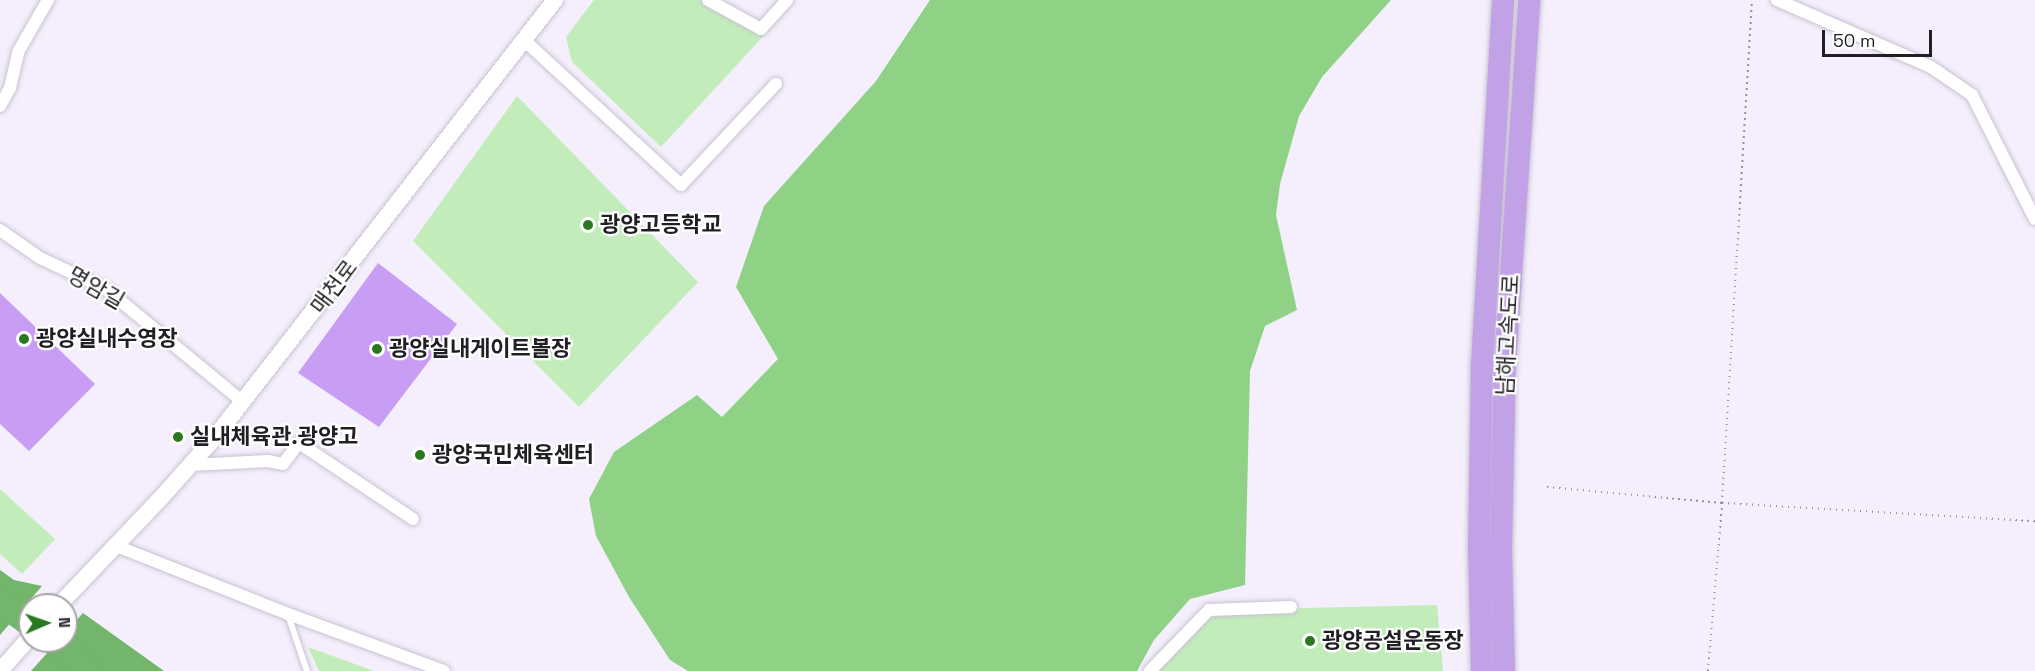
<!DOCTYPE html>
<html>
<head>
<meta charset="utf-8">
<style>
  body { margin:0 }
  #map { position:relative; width:2035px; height:671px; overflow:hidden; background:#f4eefd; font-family:"Space Grotesk","Noto Sans KR",sans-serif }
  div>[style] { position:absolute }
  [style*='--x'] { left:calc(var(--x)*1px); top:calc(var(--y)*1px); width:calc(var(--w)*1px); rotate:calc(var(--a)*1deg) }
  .green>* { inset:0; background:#c2edbb }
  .forest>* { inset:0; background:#8fd286 }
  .water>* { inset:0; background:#73b56a }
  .river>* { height:26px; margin:-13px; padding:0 13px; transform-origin:13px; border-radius:13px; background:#73b56a }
  .building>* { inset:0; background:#c79ef3 }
  .path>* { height:2px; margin-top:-1px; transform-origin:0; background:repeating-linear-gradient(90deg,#95919c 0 1.5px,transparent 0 6px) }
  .roads { filter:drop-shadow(0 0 2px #c9c3d1) drop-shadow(0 0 2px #c9c3d1) }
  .service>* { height:6px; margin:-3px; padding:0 3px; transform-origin:3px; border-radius:3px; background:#fff }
  .minor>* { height:12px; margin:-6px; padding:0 6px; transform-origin:6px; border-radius:6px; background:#fff }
  .secondary>* { height:16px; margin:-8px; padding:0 8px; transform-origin:8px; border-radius:8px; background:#fff }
  .motorway>* { height:22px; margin:-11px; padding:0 11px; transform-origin:11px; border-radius:11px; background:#c2a2e7 }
  .dots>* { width:16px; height:16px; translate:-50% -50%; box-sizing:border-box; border:3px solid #fff; border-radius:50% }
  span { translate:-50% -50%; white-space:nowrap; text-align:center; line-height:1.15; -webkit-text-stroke:4.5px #fff; paint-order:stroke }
  .poi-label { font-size:22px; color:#211f24; font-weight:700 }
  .left { translate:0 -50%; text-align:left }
  .street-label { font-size:22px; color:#211f24 }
  .north { position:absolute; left:18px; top:593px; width:60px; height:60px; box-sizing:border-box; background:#fff; border:2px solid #a6a5a7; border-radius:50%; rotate:88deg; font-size:16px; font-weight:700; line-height:24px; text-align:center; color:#211f24 }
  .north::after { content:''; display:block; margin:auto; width:21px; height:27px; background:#2a7820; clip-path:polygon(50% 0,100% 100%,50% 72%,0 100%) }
  .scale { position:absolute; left:1822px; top:30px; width:110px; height:27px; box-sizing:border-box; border:3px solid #211f24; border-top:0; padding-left:8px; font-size:18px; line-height:21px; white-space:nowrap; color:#211f24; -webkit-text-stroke:4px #fff; paint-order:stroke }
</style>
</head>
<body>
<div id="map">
  <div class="green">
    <i style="clip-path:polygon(594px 0,717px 0,770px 29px,661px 147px,572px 62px,566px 37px)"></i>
    <i style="clip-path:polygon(517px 96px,698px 282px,579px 407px,413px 241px)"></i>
    <i style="clip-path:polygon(0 489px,55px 539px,22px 574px,0 554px)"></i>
    <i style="clip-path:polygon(1437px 605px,1443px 671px,1150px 671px,1209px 610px)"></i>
    <i style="clip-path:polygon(308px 647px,374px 671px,319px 671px)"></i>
  </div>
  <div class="forest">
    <i style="clip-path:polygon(930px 0,1391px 0,1322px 77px,1299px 116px,1280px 184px,1276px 215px,1297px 310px,1265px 326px,1250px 371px,1245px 585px,1190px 599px,1154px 640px,1137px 671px,688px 671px,670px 660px,629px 597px,596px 536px,589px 499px,614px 452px,697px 395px,722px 417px,778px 359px,736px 287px,764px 206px,876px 81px)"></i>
  </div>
  <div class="water">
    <i style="clip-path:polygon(0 570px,14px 580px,42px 586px,0 635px)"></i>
    <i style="clip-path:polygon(83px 613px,164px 671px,31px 671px,58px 641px,66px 641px,66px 632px)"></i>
  </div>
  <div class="river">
    <i style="--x:0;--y:602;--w:37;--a:36"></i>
    <i style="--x:52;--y:641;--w:49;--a:37.6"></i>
  </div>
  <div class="building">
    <i style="clip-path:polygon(378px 263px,457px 324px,379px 427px,298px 373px)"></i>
    <i style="clip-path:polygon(0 293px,95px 384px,29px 451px,0 424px)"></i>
  </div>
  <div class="path">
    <i style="--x:1547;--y:487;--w:176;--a:5.2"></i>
    <i style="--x:1722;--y:503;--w:314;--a:3.3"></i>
    <i style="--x:1708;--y:671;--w:169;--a:-85.2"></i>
    <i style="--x:1722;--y:503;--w:504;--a:-86.59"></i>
  </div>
  <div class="roads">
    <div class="service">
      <i style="--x:288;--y:615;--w:59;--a:71.3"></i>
    </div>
    <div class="minor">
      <i style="--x:708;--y:0;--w:60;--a:28.7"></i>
      <i style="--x:761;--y:29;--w:39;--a:-48"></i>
      <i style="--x:1777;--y:0;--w:168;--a:23.5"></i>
      <i style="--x:1931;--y:67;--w:50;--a:34.3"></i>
      <i style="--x:1972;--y:95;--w:139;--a:63.1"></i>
      <i style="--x:524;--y:40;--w:214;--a:42.7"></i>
      <i style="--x:681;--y:185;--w:139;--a:-46.8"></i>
      <i style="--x:0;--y:106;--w:21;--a:-61"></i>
      <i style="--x:10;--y:88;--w:37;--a:-77"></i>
      <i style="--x:18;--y:52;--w:60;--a:-60"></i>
      <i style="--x:0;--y:230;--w:49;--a:35"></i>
      <i style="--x:40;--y:258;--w:73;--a:25.2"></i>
      <i style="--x:106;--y:289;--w:176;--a:39.5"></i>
      <i style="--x:191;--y:465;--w:77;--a:-3"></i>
      <i style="--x:268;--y:461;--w:15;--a:11"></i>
      <i style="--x:283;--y:464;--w:26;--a:-53"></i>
      <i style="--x:299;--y:443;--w:137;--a:33.7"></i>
      <i style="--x:114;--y:545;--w:187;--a:21.6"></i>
      <i style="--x:288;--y:614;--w:166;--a:20.1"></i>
      <i style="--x:1150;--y:671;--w:85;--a:-46"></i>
      <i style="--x:1209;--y:610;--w:82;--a:-2.1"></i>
    </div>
    <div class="secondary">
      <i style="--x:59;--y:605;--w:148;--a:-46.4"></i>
      <i style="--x:161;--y:498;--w:81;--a:-48.5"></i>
      <i style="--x:215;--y:437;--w:554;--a:-52.12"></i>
      <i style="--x:0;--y:671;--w:45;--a:-48.6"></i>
    </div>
    <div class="motorway">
      <i style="--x:1482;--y:671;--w:123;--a:-91.4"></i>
      <i style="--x:1479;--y:548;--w:183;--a:-89.1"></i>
      <i style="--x:1482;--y:365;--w:366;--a:-86.7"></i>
      <i style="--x:1504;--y:671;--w:121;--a:-91.4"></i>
      <i style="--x:1501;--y:550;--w:184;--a:-88.8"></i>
      <i style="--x:1505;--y:366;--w:367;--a:-86.2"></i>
    </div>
  </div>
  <div class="dots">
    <i style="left:588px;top:225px;background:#2a7820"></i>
    <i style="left:24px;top:339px;background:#2a7820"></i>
    <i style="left:377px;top:349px;background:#2a7820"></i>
    <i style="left:178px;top:437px;background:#2a7820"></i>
    <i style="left:420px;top:455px;background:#2a7820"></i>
    <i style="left:1310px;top:641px;background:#2a7820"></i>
  </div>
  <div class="poi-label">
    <span class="left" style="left:600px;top:225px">광양고등학교</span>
    <span class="left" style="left:36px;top:339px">광양실내수영장</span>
    <span class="left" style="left:389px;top:349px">광양실내게이트볼장</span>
    <span class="left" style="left:190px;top:437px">실내체육관.광양고</span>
    <span class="left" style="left:432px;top:455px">광양국민체육센터</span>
    <span class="left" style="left:1322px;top:641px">광양공설운동장</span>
  </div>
  <div class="street-label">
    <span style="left:334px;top:287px;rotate:-53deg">매천로</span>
    <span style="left:96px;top:288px;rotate:30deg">명암길</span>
    <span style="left:1508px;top:335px;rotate:-87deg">남해고속도로</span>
  </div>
  <div class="north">N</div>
  <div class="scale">50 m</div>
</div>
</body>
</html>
